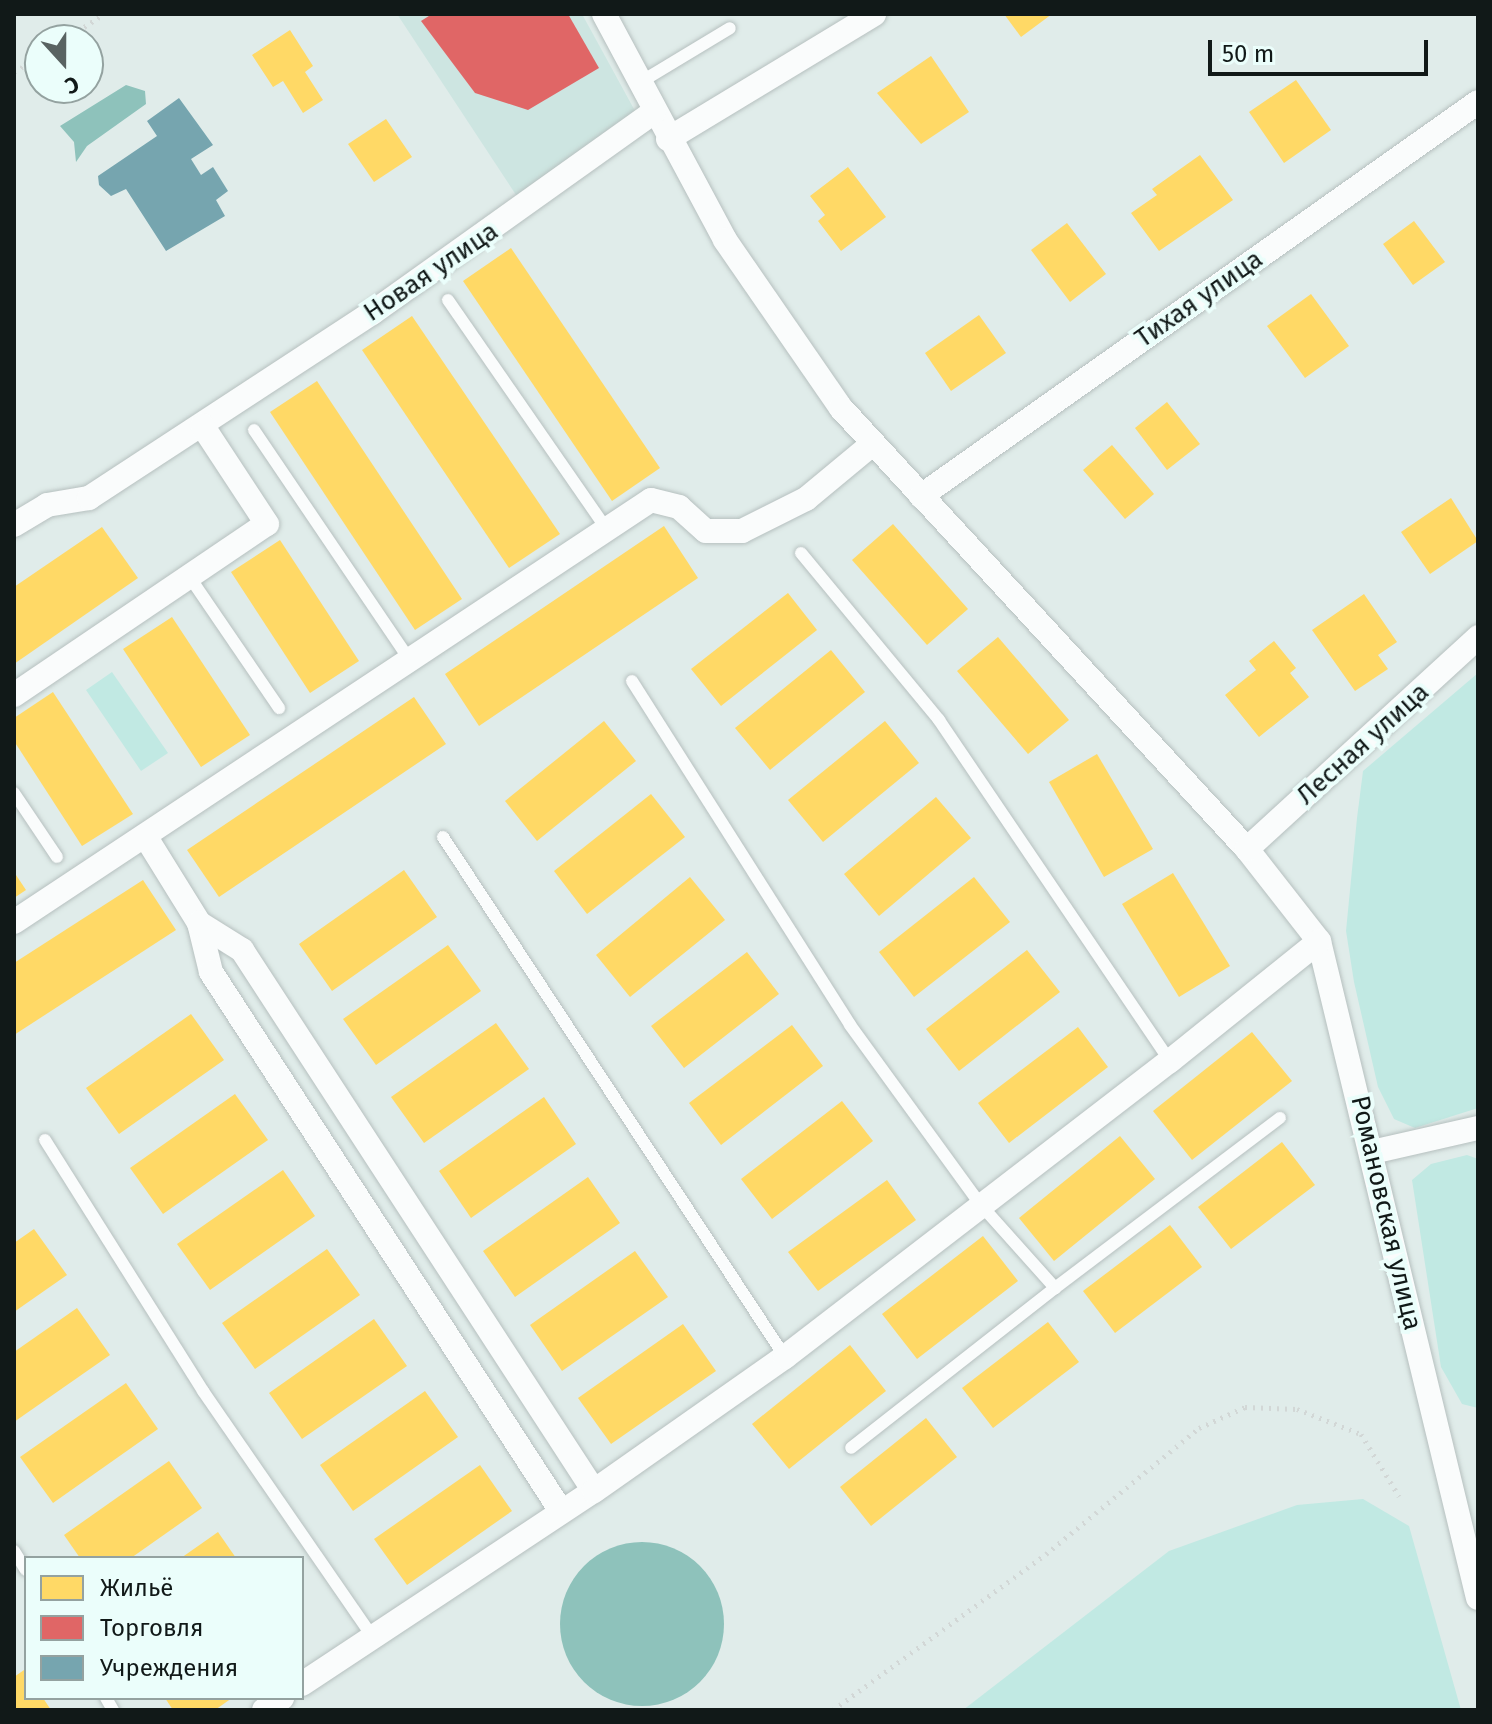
<!DOCTYPE html>
<html>
<head>
<meta charset="utf-8">
<style>
  body { margin:0 }
  #map { position:relative; width:1492px; height:1724px; overflow:hidden; background:#e0ecea; font-family:"Fira Sans",sans-serif }
  div>[style] { position:absolute }
  [style*='--x'] { left:calc(var(--x)*1px); top:calc(var(--y)*1px); width:calc(var(--w)*1px); rotate:calc(var(--a)*1deg) }
  .built>* { inset:0; background:#cde5e1 }
  .green>* { inset:0; background:#c1e9e3 }
  .water>* { inset:0; background:#8ec2bb }
  .round { border-radius:50% }
  .homes>* { inset:0; background:#ffd966 }
  .shops>* { inset:0; background:#e06666 }
  .public>* { inset:0; background:#76a5af }
  .path>* { height:5px; margin-top:-2.5px; transform-origin:0; background:repeating-linear-gradient(90deg,#d2d7d6 0 2px,transparent 0 8px) }
  .roads { filter:drop-shadow(0 0 2px #b6c0bf) drop-shadow(0 0 2px #b6c0bf) }
  .service>* { height:12px; margin:-6px; padding:0 6px; transform-origin:6px; border-radius:6px; background:#fafcfc }
  .minor>* { height:24px; margin:-12px; padding:0 12px; transform-origin:12px; border-radius:12px; background:#fafcfc }
  span { translate:-50% -50%; white-space:nowrap; text-align:center; line-height:1.15; -webkit-text-stroke:8px #ebfefb; paint-order:stroke }
  .street-label { font-size:26px; color:#111918 }
  .frame { position:absolute; inset:0; border:16px solid #111918; pointer-events:none }
  .legend { position:absolute; left:24px; top:1556px; width:280px; height:144px; box-sizing:border-box; background:#ebfefb; border:2px solid #94a2a0; margin:0; padding:10px 14px; list-style:none; font-size:24px; color:#111918 }
  .legend li { display:flex; align-items:center; gap:16px; height:40px }
  .legend b { width:40px; border:2px solid #94a2a0 }
  .north { position:absolute; left:24px; top:24px; width:80px; height:80px; box-sizing:border-box; background:#ebfefb; border:2px solid #94a2a0; border-radius:50%; rotate:159deg; font-size:22px; font-weight:700; line-height:32px; text-align:center; color:#111918 }
  .north::after { content:''; display:block; margin:auto; width:28px; height:36px; background:#596362; clip-path:polygon(50% 0,100% 100%,50% 72%,0 100%) }
  .scale { position:absolute; left:1208px; top:40px; width:220px; height:36px; box-sizing:border-box; border:4px solid #111918; border-top:0; padding-left:10px; font-size:24px; line-height:28px; white-space:nowrap; color:#111918; -webkit-text-stroke:6px #ebfefb; paint-order:stroke }
</style>
</head>
<body>
<div id="map">
  <div class="built">
    <i style="clip-path:polygon(397px 14px,582px 14px,635px 111px,518px 198px)"></i>
  </div>
  <div class="green">
    <i style="clip-path:polygon(112px 672px,168px 753px,141px 771px,86px 690px)"></i>
    <i style="clip-path:polygon(1478px 673px,1478px 1108px,1415px 1128px,1394px 1119px,1378px 1087px,1354px 982px,1346px 931px,1357px 818px,1363px 771px)"></i>
    <i style="clip-path:polygon(1467px 1155px,1478px 1159px,1478px 1408px,1462px 1404px,1441px 1367px,1412px 1180px,1431px 1164px)"></i>
    <i style="clip-path:polygon(1363px 1499px,1409px 1526px,1461px 1710px,963px 1710px,1169px 1551px,1297px 1505px)"></i>
  </div>
  <div class="water">
    <i style="clip-path:polygon(126px 85px,145px 91px,146px 104px,87px 146px,76px 162px,74px 142px,60px 126px)"></i>
    <i class="round" style="left:560px;top:1542px;width:164px;height:164px"></i>
  </div>
  <div class="homes">
    <i style="clip-path:polygon(1004px 14px,1052px 14px,1021px 37px)"></i>
    <i style="clip-path:polygon(290px 30px,313px 66px,305px 72px,323px 100px,303px 113px,283px 81px,273px 87px,252px 55px)"></i>
    <i style="clip-path:polygon(931px 56px,969px 112px,921px 144px,877px 93px)"></i>
    <i style="clip-path:polygon(1296px 80px,1331px 130px,1284px 163px,1249px 112px)"></i>
    <i style="clip-path:polygon(386px 119px,412px 157px,374px 182px,348px 144px)"></i>
    <i style="clip-path:polygon(1200px 155px,1233px 200px,1159px 251px,1131px 213px,1157px 195px,1152px 189px)"></i>
    <i style="clip-path:polygon(848px 167px,886px 217px,841px 251px,818px 221px,825px 215px,810px 196px)"></i>
    <i style="clip-path:polygon(1414px 221px,1445px 262px,1413px 285px,1383px 244px)"></i>
    <i style="clip-path:polygon(1067px 223px,1106px 274px,1070px 302px,1031px 250px)"></i>
    <i style="clip-path:polygon(511px 248px,660px 468px,612px 501px,463px 281px)"></i>
    <i style="clip-path:polygon(1311px 294px,1349px 346px,1305px 378px,1267px 326px)"></i>
    <i style="clip-path:polygon(979px 315px,1006px 353px,951px 391px,925px 353px)"></i>
    <i style="clip-path:polygon(412px 316px,560px 534px,509px 568px,362px 350px)"></i>
    <i style="clip-path:polygon(317px 381px,462px 599px,415px 630px,270px 412px)"></i>
    <i style="clip-path:polygon(1167px 402px,1200px 444px,1167px 470px,1135px 428px)"></i>
    <i style="clip-path:polygon(1112px 445px,1154px 494px,1125px 519px,1083px 470px)"></i>
    <i style="clip-path:polygon(1451px 498px,1478px 541px,1430px 574px,1401px 532px)"></i>
    <i style="clip-path:polygon(893px 524px,968px 609px,927px 645px,852px 560px)"></i>
    <i style="clip-path:polygon(664px 526px,698px 578px,479px 726px,445px 674px)"></i>
    <i style="clip-path:polygon(102px 527px,138px 578px,14px 664px,14px 587px)"></i>
    <i style="clip-path:polygon(280px 540px,359px 661px,310px 693px,231px 572px)"></i>
    <i style="clip-path:polygon(788px 593px,817px 630px,721px 706px,691px 669px)"></i>
    <i style="clip-path:polygon(1364px 594px,1397px 642px,1378px 655px,1388px 669px,1355px 691px,1312px 630px)"></i>
    <i style="clip-path:polygon(172px 617px,250px 735px,201px 767px,123px 649px)"></i>
    <i style="clip-path:polygon(998px 637px,1069px 720px,1028px 754px,957px 671px)"></i>
    <i style="clip-path:polygon(1274px 641px,1296px 668px,1290px 673px,1309px 697px,1259px 737px,1225px 695px,1256px 670px,1249px 661px)"></i>
    <i style="clip-path:polygon(831px 650px,865px 692px,770px 770px,735px 728px)"></i>
    <i style="clip-path:polygon(53px 692px,133px 814px,82px 846px,14px 741px,14px 718px)"></i>
    <i style="clip-path:polygon(414px 697px,446px 744px,219px 897px,187px 850px)"></i>
    <i style="clip-path:polygon(604px 721px,636px 761px,537px 841px,505px 801px)"></i>
    <i style="clip-path:polygon(885px 721px,919px 763px,823px 842px,788px 800px)"></i>
    <i style="clip-path:polygon(1097px 754px,1153px 849px,1104px 877px,1049px 782px)"></i>
    <i style="clip-path:polygon(651px 794px,685px 837px,587px 914px,554px 871px)"></i>
    <i style="clip-path:polygon(936px 797px,971px 838px,879px 916px,844px 874px)"></i>
    <i style="clip-path:polygon(404px 870px,437px 917px,332px 991px,299px 944px)"></i>
    <i style="clip-path:polygon(14px 872px,26px 890px,14px 898px)"></i>
    <i style="clip-path:polygon(1173px 873px,1230px 966px,1179px 997px,1122px 904px)"></i>
    <i style="clip-path:polygon(690px 877px,725px 920px,630px 997px,596px 955px)"></i>
    <i style="clip-path:polygon(974px 877px,1010px 922px,914px 997px,879px 952px)"></i>
    <i style="clip-path:polygon(143px 880px,176px 930px,14px 1035px,14px 963px)"></i>
    <i style="clip-path:polygon(448px 945px,481px 991px,376px 1065px,343px 1019px)"></i>
    <i style="clip-path:polygon(1027px 950px,1060px 992px,959px 1071px,926px 1029px)"></i>
    <i style="clip-path:polygon(747px 952px,779px 994px,684px 1068px,651px 1026px)"></i>
    <i style="clip-path:polygon(191px 1014px,224px 1060px,119px 1134px,86px 1088px)"></i>
    <i style="clip-path:polygon(496px 1023px,529px 1069px,424px 1143px,391px 1097px)"></i>
    <i style="clip-path:polygon(792px 1025px,823px 1066px,721px 1145px,689px 1103px)"></i>
    <i style="clip-path:polygon(1078px 1027px,1108px 1067px,1009px 1143px,978px 1103px)"></i>
    <i style="clip-path:polygon(1252px 1032px,1292px 1081px,1192px 1160px,1153px 1111px)"></i>
    <i style="clip-path:polygon(235px 1094px,268px 1140px,163px 1214px,130px 1168px)"></i>
    <i style="clip-path:polygon(544px 1097px,576px 1144px,471px 1218px,439px 1171px)"></i>
    <i style="clip-path:polygon(842px 1101px,873px 1141px,772px 1219px,741px 1179px)"></i>
    <i style="clip-path:polygon(1120px 1136px,1155px 1179px,1054px 1261px,1019px 1218px)"></i>
    <i style="clip-path:polygon(1282px 1142px,1315px 1185px,1231px 1249px,1198px 1207px)"></i>
    <i style="clip-path:polygon(283px 1170px,315px 1216px,210px 1290px,177px 1244px)"></i>
    <i style="clip-path:polygon(588px 1177px,620px 1223px,515px 1297px,483px 1251px)"></i>
    <i style="clip-path:polygon(887px 1180px,916px 1220px,818px 1291px,788px 1252px)"></i>
    <i style="clip-path:polygon(1170px 1225px,1202px 1267px,1115px 1333px,1083px 1291px)"></i>
    <i style="clip-path:polygon(34px 1229px,67px 1275px,14px 1312px,14px 1243px)"></i>
    <i style="clip-path:polygon(983px 1236px,1018px 1281px,917px 1359px,882px 1314px)"></i>
    <i style="clip-path:polygon(327px 1249px,360px 1295px,255px 1369px,222px 1323px)"></i>
    <i style="clip-path:polygon(635px 1251px,668px 1297px,562px 1371px,530px 1325px)"></i>
    <i style="clip-path:polygon(77px 1308px,110px 1355px,14px 1422px,14px 1352px)"></i>
    <i style="clip-path:polygon(374px 1319px,407px 1366px,302px 1439px,269px 1393px)"></i>
    <i style="clip-path:polygon(1048px 1322px,1079px 1362px,993px 1428px,962px 1388px)"></i>
    <i style="clip-path:polygon(683px 1324px,716px 1371px,611px 1444px,578px 1398px)"></i>
    <i style="clip-path:polygon(850px 1345px,886px 1391px,789px 1469px,752px 1424px)"></i>
    <i style="clip-path:polygon(126px 1383px,158px 1429px,53px 1503px,20px 1457px)"></i>
    <i style="clip-path:polygon(425px 1391px,458px 1437px,353px 1511px,320px 1465px)"></i>
    <i style="clip-path:polygon(926px 1418px,957px 1457px,871px 1526px,840px 1487px)"></i>
    <i style="clip-path:polygon(169px 1461px,202px 1508px,131px 1558px,80px 1558px,64px 1535px)"></i>
    <i style="clip-path:polygon(480px 1465px,512px 1511px,407px 1585px,374px 1539px)"></i>
    <i style="clip-path:polygon(218px 1532px,236px 1558px,181px 1558px)"></i>
    <i style="clip-path:polygon(24px 1670px,26px 1698px,43px 1698px,51px 1710px,14px 1710px,14px 1677px)"></i>
    <i style="clip-path:polygon(165px 1698px,232px 1698px,215px 1710px,173px 1710px)"></i>
  </div>
  <div class="shops">
    <i style="clip-path:polygon(432px 14px,568px 14px,599px 68px,528px 110px,475px 93px,421px 21px)"></i>
  </div>
  <div class="public">
    <i style="clip-path:polygon(179px 98px,213px 145px,191px 159px,201px 175px,213px 167px,228px 191px,216px 200px,225px 216px,166px 251px,126px 189px,111px 196px,99px 185px,98px 176px,157px 136px,147px 121px)"></i>
  </div>
  <div class="path">
    <i style="--x:64;--y:40;--w:48;--a:-33"></i>
    <i style="--x:14;--y:72;--w:31;--a:-32"></i>
    <i style="--x:833;--y:1710;--w:264;--a:-36.2"></i>
    <i style="--x:1046;--y:1554;--w:198;--a:-39.5"></i>
    <i style="--x:1199;--y:1428;--w:51;--a:-24.5"></i>
    <i style="--x:1245;--y:1407;--w:52;--a:2.2"></i>
    <i style="--x:1297;--y:1409;--w:69;--a:21.3"></i>
    <i style="--x:1361;--y:1434;--w:73;--a:58.5"></i>
  </div>
  <div class="roads">
    <div class="service">
      <i style="--x:639;--y:83;--w:106;--a:-31.1"></i>
      <i style="--x:448;--y:300;--w:280;--a:55.3"></i>
      <i style="--x:254;--y:430;--w:280;--a:55.9"></i>
      <i style="--x:801;--y:553;--w:217;--a:50.4"></i>
      <i style="--x:939;--y:720;--w:412;--a:55.9"></i>
      <i style="--x:189;--y:576;--w:160;--a:55.7"></i>
      <i style="--x:632;--y:681;--w:407;--a:57.6"></i>
      <i style="--x:850;--y:1025;--w:221;--a:54"></i>
      <i style="--x:980;--y:1204;--w:113;--a:48.2"></i>
      <i style="--x:1055;--y:1288;--w:259;--a:141.9"></i>
      <i style="--x:14;--y:793;--w:77;--a:56.1"></i>
      <i style="--x:443;--y:837;--w:622;--a:56.67"></i>
      <i style="--x:45;--y:1140;--w:297;--a:57.8"></i>
      <i style="--x:203;--y:1391;--w:299;--a:55.4"></i>
      <i style="--x:1055;--y:1288;--w:282;--a:-37.1"></i>
      <i style="--x:14;--y:1551;--w:22;--a:58"></i>
      <i style="--x:106;--y:1698;--w:14;--a:60"></i>
    </div>
    <div class="minor">
      <i style="--x:604;--y:14;--w:256;--a:61.8"></i>
      <i style="--x:725;--y:240;--w:204;--a:55.4"></i>
      <i style="--x:841;--y:408;--w:599;--a:47.37"></i>
      <i style="--x:1247;--y:849;--w:117;--a:52"></i>
      <i style="--x:1319;--y:941;--w:676;--a:76.4"></i>
      <i style="--x:668;--y:139;--w:241;--a:-31.2"></i>
      <i style="--x:921;--y:496;--w:682;--a:-35.27"></i>
      <i style="--x:14;--y:525;--w:39;--a:-31"></i>
      <i style="--x:47;--y:505;--w:43;--a:-9.5"></i>
      <i style="--x:89;--y:498;--w:338;--a:-33.2"></i>
      <i style="--x:372;--y:313;--w:346;--a:-35.5"></i>
      <i style="--x:14;--y:695;--w:305;--a:-34.1"></i>
      <i style="--x:267;--y:524;--w:118;--a:-123.3"></i>
      <i style="--x:147;--y:839;--w:99;--a:58.2"></i>
      <i style="--x:199;--y:923;--w:50;--a:76.2"></i>
      <i style="--x:211;--y:972;--w:643;--a:57"></i>
      <i style="--x:1247;--y:849;--w:314;--a:-42.5"></i>
      <i style="--x:14;--y:922;--w:764;--a:-33.52"></i>
      <i style="--x:651;--y:500;--w:29;--a:14"></i>
      <i style="--x:679;--y:507;--w:36;--a:42"></i>
      <i style="--x:706;--y:531;--w:36;--a:0"></i>
      <i style="--x:742;--y:531;--w:72;--a:-26.6"></i>
      <i style="--x:806;--y:499;--w:85;--a:-39.7"></i>
      <i style="--x:199;--y:923;--w:51;--a:32.1"></i>
      <i style="--x:242;--y:950;--w:645;--a:56.95"></i>
      <i style="--x:1372;--y:1152;--w:109;--a:-12.8"></i>
      <i style="--x:302;--y:1684;--w:350;--a:-33.5"></i>
      <i style="--x:594;--y:1491;--w:233;--a:-35.1"></i>
      <i style="--x:785;--y:1357;--w:486;--a:-37.6"></i>
      <i style="--x:1170;--y:1061;--w:191;--a:-38.8"></i>
      <i style="--x:264;--y:1710;--w:22;--a:-34"></i>
    </div>
  </div>
  <div class="street-label">
    <span style="left:431px;top:272px;rotate:-34deg">Новая улица</span>
    <span style="left:1199px;top:299px;rotate:-35deg">Тихая улица</span>
    <span style="left:1363px;top:744px;rotate:-42deg">Лесная улица</span>
    <span style="left:1386px;top:1213px;rotate:77deg">Романовская улица</span>
  </div>
  <div class="frame"></div>
  <ul class="legend">
  <li><b style="height:22px;background:#ffd966"></b>Жильё</li>
  <li><b style="height:22px;background:#e06666"></b>Торговля</li>
  <li><b style="height:22px;background:#76a5af"></b>Учреждения</li>
  </ul>
  <div class="north">С</div>
  <div class="scale">50 m</div>
</div>
</body>
</html>
